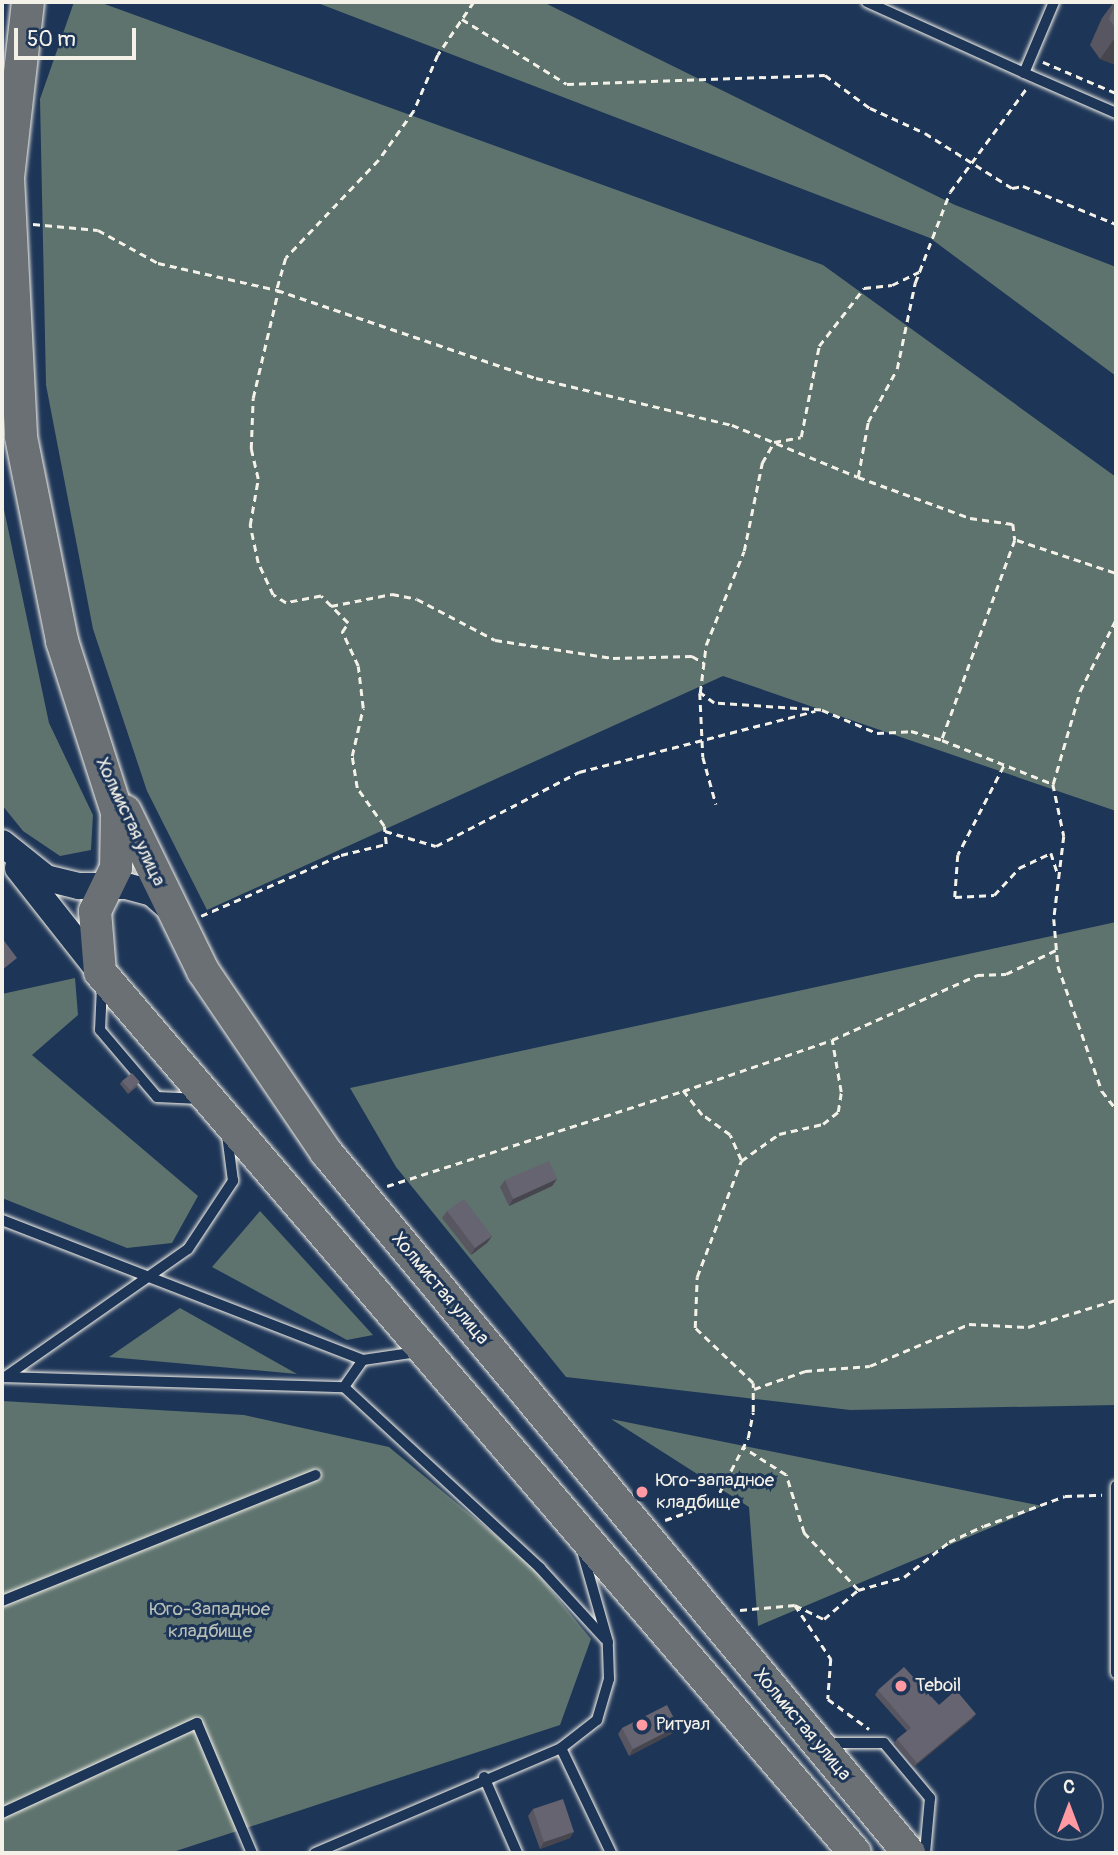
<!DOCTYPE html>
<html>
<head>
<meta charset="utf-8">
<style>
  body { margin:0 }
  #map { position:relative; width:1118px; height:1855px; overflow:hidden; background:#1d3557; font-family:Pangolin,sans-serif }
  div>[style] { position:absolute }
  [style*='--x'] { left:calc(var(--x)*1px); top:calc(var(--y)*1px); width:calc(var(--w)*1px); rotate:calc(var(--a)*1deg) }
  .green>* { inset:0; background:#5e736e }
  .path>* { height:2.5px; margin-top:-1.25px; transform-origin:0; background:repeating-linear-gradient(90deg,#f4f1e8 0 7px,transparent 0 12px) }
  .roads { filter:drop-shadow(0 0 2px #f4f1e8) drop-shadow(0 0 2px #f4f1e8) }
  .service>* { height:10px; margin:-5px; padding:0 5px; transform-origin:5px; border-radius:5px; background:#1d3557 }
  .secondary>* { height:26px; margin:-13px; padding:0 13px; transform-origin:13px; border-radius:13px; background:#1d3557 }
  .trunk>* { height:32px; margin:-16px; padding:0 16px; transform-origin:16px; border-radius:16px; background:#6a7074 }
  .wall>* { inset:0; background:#585660 }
  .shaded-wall>* { inset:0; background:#47464e }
  .building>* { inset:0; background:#666470 }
  .dots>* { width:19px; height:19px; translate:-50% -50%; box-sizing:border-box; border:4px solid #1d3557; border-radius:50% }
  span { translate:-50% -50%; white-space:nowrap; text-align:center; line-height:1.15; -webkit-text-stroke:6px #1d3557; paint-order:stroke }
  .street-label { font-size:19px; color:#f4f1e8 }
  .poi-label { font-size:19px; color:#f4f1e8 }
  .left { translate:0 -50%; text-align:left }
  .park-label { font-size:19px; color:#b8bfb7 }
  .frame { position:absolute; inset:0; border:4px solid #f4f1e8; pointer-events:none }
  .north { position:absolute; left:1034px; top:1771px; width:70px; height:70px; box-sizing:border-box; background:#1d3557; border:2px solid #738091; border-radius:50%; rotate:0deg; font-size:19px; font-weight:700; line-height:28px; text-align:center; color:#f4f1e8 }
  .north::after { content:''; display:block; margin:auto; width:24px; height:32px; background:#ff9aa2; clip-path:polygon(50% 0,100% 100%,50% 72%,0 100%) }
  .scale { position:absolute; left:14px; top:28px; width:122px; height:32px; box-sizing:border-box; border:4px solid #f4f1e8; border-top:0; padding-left:9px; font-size:21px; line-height:24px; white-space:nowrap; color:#f4f1e8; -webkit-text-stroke:5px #1d3557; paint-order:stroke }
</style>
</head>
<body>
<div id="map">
  <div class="green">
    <i style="clip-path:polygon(74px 2px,99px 2px,823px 265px,1116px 477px,1116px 811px,723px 676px,207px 910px,147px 791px,93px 629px,46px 385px,40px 99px)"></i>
    <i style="clip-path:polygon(315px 2px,543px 2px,955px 205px,1116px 267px,1116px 376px,930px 238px)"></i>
    <i style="clip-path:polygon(2px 500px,49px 723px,93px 815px,91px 850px,60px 856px,23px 831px,2px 805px)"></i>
    <i style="clip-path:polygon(1116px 922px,1116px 1405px,850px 1410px,566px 1377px,396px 1167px,350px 1088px)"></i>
    <i style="clip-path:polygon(75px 978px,78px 1015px,32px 1055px,198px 1196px,172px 1243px,127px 1248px,2px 1198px,2px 994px)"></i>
    <i style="clip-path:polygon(260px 1211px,373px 1335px,347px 1340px,212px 1267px)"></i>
    <i style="clip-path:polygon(180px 1308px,297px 1374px,109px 1357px)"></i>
    <i style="clip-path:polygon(2px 1401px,244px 1415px,389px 1447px,529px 1563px,591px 1639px,560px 1725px,170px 1853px,2px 1853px)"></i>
    <i style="clip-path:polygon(611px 1419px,1042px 1506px,758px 1626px,749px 1507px)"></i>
  </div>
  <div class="path">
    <i style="--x:474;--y:2;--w:64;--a:124.2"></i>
    <i style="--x:438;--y:55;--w:61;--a:113.2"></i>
    <i style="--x:414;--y:111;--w:60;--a:125.5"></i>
    <i style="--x:379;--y:160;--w:135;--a:133.5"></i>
    <i style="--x:286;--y:258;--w:33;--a:106"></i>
    <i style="--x:277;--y:290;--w:274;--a:18.8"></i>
    <i style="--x:536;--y:378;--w:202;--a:13.5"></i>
    <i style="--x:732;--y:425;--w:136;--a:22.4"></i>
    <i style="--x:858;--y:477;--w:56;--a:-79.7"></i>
    <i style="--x:868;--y:422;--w:60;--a:-61.3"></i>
    <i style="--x:897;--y:369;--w:88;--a:-78.2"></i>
    <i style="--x:915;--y:283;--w:97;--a:-69"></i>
    <i style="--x:950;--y:192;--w:128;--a:-53.6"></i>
    <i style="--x:462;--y:19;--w:123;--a:31.8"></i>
    <i style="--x:567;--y:84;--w:258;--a:-2"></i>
    <i style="--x:825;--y:75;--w:56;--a:36.3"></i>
    <i style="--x:870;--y:108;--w:60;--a:24.4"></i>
    <i style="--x:925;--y:133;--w:103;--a:32.3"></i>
    <i style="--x:1012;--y:188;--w:11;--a:-10"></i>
    <i style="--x:1023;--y:186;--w:100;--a:22.2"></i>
    <i style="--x:1043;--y:62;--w:79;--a:23"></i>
    <i style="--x:33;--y:224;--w:65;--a:5.3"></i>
    <i style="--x:98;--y:230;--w:68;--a:28.8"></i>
    <i style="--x:158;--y:263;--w:122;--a:12.8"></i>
    <i style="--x:858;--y:477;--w:119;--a:20.1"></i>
    <i style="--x:970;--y:518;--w:43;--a:7.9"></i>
    <i style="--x:1013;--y:524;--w:16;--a:83"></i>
    <i style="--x:1015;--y:540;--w:213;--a:110.1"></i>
    <i style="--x:942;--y:740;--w:119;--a:21.6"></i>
    <i style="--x:1053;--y:784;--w:53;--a:78.1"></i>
    <i style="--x:1064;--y:836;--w:84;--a:96.9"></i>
    <i style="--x:1054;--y:919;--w:47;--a:85.1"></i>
    <i style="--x:1058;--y:966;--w:133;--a:70.6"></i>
    <i style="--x:1102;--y:1091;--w:23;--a:52"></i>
    <i style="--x:1017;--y:540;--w:104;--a:18.4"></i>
    <i style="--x:331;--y:606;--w:62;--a:-11.1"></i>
    <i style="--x:392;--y:594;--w:25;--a:11"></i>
    <i style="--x:417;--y:599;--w:88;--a:27.7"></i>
    <i style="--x:495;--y:640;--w:119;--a:8.7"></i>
    <i style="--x:613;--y:658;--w:79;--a:-1.5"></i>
    <i style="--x:692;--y:656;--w:14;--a:30"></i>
    <i style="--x:700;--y:693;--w:64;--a:87.3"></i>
    <i style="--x:703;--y:757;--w:49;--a:74.5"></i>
    <i style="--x:821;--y:710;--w:107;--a:-176.3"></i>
    <i style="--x:714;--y:703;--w:17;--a:-144"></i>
    <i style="--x:700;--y:693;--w:48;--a:-82.9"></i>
    <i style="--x:706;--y:645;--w:101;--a:-68"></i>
    <i style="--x:744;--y:551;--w:90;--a:-78.4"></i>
    <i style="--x:762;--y:463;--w:24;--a:-60"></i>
    <i style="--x:774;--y:442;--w:27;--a:-10"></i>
    <i style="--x:801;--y:437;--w:93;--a:-78.8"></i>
    <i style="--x:819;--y:346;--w:73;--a:-52.2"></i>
    <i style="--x:864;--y:288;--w:28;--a:-6"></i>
    <i style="--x:892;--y:285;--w:30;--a:-26"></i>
    <i style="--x:822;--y:710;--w:60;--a:22.7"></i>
    <i style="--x:877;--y:733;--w:34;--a:-3"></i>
    <i style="--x:911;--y:731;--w:32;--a:16"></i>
    <i style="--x:1004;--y:766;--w:100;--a:117.3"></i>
    <i style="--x:958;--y:855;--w:42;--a:94.1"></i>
    <i style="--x:955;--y:897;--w:39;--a:-3"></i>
    <i style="--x:994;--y:895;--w:37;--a:-47"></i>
    <i style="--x:1019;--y:868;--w:35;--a:-25"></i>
    <i style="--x:1051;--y:853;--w:22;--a:72"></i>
    <i style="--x:1053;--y:784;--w:97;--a:-73.8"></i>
    <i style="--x:1080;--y:691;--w:80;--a:-63.4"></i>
    <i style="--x:385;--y:831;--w:53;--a:16.4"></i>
    <i style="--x:436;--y:846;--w:161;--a:-27.4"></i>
    <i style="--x:579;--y:772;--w:244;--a:-14.5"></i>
    <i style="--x:201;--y:916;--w:153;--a:-23.5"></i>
    <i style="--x:341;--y:855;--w:46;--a:-13.7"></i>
    <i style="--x:386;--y:844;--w:18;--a:-96"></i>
    <i style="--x:384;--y:826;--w:47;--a:-125.4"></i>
    <i style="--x:357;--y:788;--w:32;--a:-99"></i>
    <i style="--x:352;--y:756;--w:49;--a:-77.1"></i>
    <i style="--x:363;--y:708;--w:42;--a:-96.8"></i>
    <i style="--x:358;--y:666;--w:38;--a:-115"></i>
    <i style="--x:342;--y:632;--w:11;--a:-56"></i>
    <i style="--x:348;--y:623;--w:38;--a:-135"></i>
    <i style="--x:321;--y:596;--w:36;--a:169"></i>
    <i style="--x:286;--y:603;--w:15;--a:-148"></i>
    <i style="--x:273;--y:595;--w:35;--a:-115"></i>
    <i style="--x:258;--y:563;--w:39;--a:-102"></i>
    <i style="--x:250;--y:525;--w:47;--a:-80.1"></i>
    <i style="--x:258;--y:479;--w:31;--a:-103"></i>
    <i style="--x:251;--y:449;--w:51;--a:-87.8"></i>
    <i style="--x:253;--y:398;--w:110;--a:-76.8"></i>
    <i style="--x:741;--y:1160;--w:27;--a:-114"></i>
    <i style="--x:730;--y:1135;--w:34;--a:-144"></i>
    <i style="--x:702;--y:1115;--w:31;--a:-128"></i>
    <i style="--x:683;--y:1091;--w:157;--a:-18.9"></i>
    <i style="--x:387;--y:1186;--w:311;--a:-17.8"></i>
    <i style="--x:754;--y:1389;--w:54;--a:-19.4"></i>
    <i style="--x:805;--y:1371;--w:65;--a:-4.4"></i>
    <i style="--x:870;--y:1366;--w:108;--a:-23"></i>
    <i style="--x:969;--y:1324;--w:59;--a:2.9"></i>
    <i style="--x:1028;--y:1327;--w:92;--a:-17.1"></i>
    <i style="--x:665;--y:1520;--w:52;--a:-19.1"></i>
    <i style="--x:714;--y:1503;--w:73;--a:-62.4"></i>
    <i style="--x:748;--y:1438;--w:26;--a:-79"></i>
    <i style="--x:753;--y:1412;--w:29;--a:-90"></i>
    <i style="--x:753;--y:1383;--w:80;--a:-136.5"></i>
    <i style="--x:695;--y:1328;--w:51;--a:-87.8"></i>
    <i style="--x:697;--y:1277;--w:124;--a:-69.2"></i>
    <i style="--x:741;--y:1161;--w:47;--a:-35.4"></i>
    <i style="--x:779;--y:1134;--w:45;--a:-12.8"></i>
    <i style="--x:823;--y:1124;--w:19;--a:-39"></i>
    <i style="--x:838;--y:1112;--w:20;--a:-81"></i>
    <i style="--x:841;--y:1092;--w:53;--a:-99.8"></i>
    <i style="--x:832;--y:1040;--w:159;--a:-24.1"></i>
    <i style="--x:977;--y:975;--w:29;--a:-2"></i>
    <i style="--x:1006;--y:974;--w:55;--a:-25.6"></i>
    <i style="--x:858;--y:1590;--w:48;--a:-15.8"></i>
    <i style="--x:904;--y:1577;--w:57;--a:-37.9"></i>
    <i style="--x:949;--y:1542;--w:38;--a:-25"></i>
    <i style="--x:984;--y:1526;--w:86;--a:-20.3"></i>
    <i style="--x:1065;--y:1496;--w:37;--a:-2"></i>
    <i style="--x:795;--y:1605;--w:65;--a:56.3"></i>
    <i style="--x:831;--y:1659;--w:40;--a:94.3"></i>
    <i style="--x:828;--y:1699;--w:51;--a:36.2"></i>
    <i style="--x:740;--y:1610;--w:55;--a:-5.2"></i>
    <i style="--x:795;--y:1605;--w:32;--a:26"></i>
    <i style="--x:824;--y:1619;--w:45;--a:-40.5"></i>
    <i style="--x:858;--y:1590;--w:79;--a:-133.5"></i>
    <i style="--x:804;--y:1533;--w:61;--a:-107.2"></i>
    <i style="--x:786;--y:1475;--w:52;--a:-147.5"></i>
  </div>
  <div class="roads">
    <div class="service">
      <i style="--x:867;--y:2;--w:172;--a:24.3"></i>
      <i style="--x:1054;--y:2;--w:77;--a:112.9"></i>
      <i style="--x:1024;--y:73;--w:100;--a:23.5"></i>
      <i style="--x:102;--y:986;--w:44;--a:92.6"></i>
      <i style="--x:100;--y:1030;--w:88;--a:49.6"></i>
      <i style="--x:157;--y:1097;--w:43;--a:2.7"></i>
      <i style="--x:2;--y:1220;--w:387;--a:21.2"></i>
      <i style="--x:2;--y:1377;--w:342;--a:1.7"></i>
      <i style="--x:344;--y:1387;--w:33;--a:-55"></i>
      <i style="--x:363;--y:1360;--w:55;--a:-8.4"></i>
      <i style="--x:5;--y:1377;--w:223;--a:-35"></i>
      <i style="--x:188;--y:1249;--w:82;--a:-56.5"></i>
      <i style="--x:233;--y:1181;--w:46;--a:-97.4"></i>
      <i style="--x:344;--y:1387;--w:267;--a:42.7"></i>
      <i style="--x:540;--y:1568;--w:96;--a:47.5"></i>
      <i style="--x:1116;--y:1486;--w:187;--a:90"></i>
      <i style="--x:2;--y:1601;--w:338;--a:-21.9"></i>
      <i style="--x:826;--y:1743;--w:58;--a:0"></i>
      <i style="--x:884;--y:1743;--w:72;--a:50.1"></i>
      <i style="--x:930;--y:1798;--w:55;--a:95.2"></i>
      <i style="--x:561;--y:1748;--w:116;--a:64.5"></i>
      <i style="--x:484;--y:1777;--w:83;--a:66.5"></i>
      <i style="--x:2;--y:1813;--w:215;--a:-24.8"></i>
      <i style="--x:197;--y:1723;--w:141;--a:67.1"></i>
      <i style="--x:315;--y:1853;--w:267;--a:-23.1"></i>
      <i style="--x:561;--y:1748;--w:46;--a:-37.9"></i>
      <i style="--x:597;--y:1720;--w:43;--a:-73.7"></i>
      <i style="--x:609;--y:1679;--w:37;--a:-92"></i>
      <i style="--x:608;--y:1642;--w:95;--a:-105.9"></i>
    </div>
    <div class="secondary">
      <i style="--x:2;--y:843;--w:56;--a:38.5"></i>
      <i style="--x:46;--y:878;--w:34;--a:14"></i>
      <i style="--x:79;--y:886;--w:47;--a:0"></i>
      <i style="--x:126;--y:886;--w:27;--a:15"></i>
      <i style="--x:152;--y:893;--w:23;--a:41"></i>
      <i style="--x:18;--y:868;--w:132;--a:51.7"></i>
    </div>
    <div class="trunk">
      <i style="--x:28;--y:2;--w:177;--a:96.5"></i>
      <i style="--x:8;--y:178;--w:259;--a:87.1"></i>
      <i style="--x:21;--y:437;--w:208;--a:78.6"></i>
      <i style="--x:62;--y:641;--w:180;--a:72.2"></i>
      <i style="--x:117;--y:812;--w:56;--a:91"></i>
      <i style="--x:116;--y:868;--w:48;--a:116"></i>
      <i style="--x:95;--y:911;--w:61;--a:85.3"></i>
      <i style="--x:100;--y:972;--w:1160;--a:49.4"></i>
      <i style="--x:125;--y:811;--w:178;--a:64"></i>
      <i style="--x:203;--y:971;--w:219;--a:55.8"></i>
      <i style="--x:326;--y:1152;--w:912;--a:50.25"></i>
    </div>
  </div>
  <div class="wall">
    <i style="clip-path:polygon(1114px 2px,1116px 2px,1116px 65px,1100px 59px,1090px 45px,1102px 18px)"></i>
    <i style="clip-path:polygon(122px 1081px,138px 1086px,128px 1094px,120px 1084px)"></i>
    <i style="clip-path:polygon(557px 1179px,552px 1186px,509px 1206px,500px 1187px,505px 1180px)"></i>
    <i style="clip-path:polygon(447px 1211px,492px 1236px,487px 1243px,471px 1255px,442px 1218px)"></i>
    <i style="clip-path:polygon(878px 1690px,939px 1705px,973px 1718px,914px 1767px,894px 1744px,897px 1739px,907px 1731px,875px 1695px)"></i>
    <i style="clip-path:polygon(678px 1726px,673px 1733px,629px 1756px,618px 1734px,622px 1728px)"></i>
    <i style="clip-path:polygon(533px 1809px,570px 1838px,540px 1849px,528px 1816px)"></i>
  </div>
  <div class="shaded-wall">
    <i style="clip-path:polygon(1116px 36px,1116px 65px,1100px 59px)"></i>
    <i style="clip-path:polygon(557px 1179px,552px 1186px,509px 1206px,513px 1199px)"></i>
    <i style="clip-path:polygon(492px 1236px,487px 1243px,471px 1255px,475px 1248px)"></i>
    <i style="clip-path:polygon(976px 1714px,973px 1718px,914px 1767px,917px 1763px)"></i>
    <i style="clip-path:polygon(678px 1726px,673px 1733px,629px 1756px,633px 1749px)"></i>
    <i style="clip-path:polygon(574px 1832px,570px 1838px,540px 1849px,544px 1842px)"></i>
  </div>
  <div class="building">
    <i style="clip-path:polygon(1116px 2px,1116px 29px,1109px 19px)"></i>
    <i style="clip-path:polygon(2px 938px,17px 958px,2px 970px)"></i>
    <i style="clip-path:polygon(132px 1073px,140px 1082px,130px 1090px,122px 1081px)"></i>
    <i style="clip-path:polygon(549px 1161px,557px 1179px,513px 1199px,505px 1180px)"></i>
    <i style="clip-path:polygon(464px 1199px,492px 1236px,475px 1248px,447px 1211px)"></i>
    <i style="clip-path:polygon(904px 1667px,939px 1705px,956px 1690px,976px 1714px,917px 1763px,897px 1739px,911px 1728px,878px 1690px)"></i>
    <i style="clip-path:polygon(667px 1705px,678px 1726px,633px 1749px,622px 1728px)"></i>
    <i style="clip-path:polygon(563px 1799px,574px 1832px,544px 1842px,533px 1809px)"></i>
  </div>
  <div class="dots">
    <i style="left:642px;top:1492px;background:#ff9aa2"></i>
    <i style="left:901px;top:1686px;background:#ff9aa2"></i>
    <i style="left:642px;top:1725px;background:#ff9aa2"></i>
  </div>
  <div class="street-label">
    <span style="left:130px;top:822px;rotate:65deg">Холмистая улица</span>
    <span style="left:440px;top:1289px;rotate:50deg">Холмистая улица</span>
    <span style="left:802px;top:1725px;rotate:50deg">Холмистая улица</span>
  </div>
  <div class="poi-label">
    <span class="left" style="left:656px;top:1492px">Юго-западное<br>кладбище</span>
    <span class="left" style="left:915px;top:1686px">Teboil</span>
    <span class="left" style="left:656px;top:1725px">Ритуал</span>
  </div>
  <div class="park-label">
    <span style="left:210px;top:1621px">Юго-Западное<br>кладбище</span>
  </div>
  <div class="frame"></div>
  <div class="north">С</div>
  <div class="scale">50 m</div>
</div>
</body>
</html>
